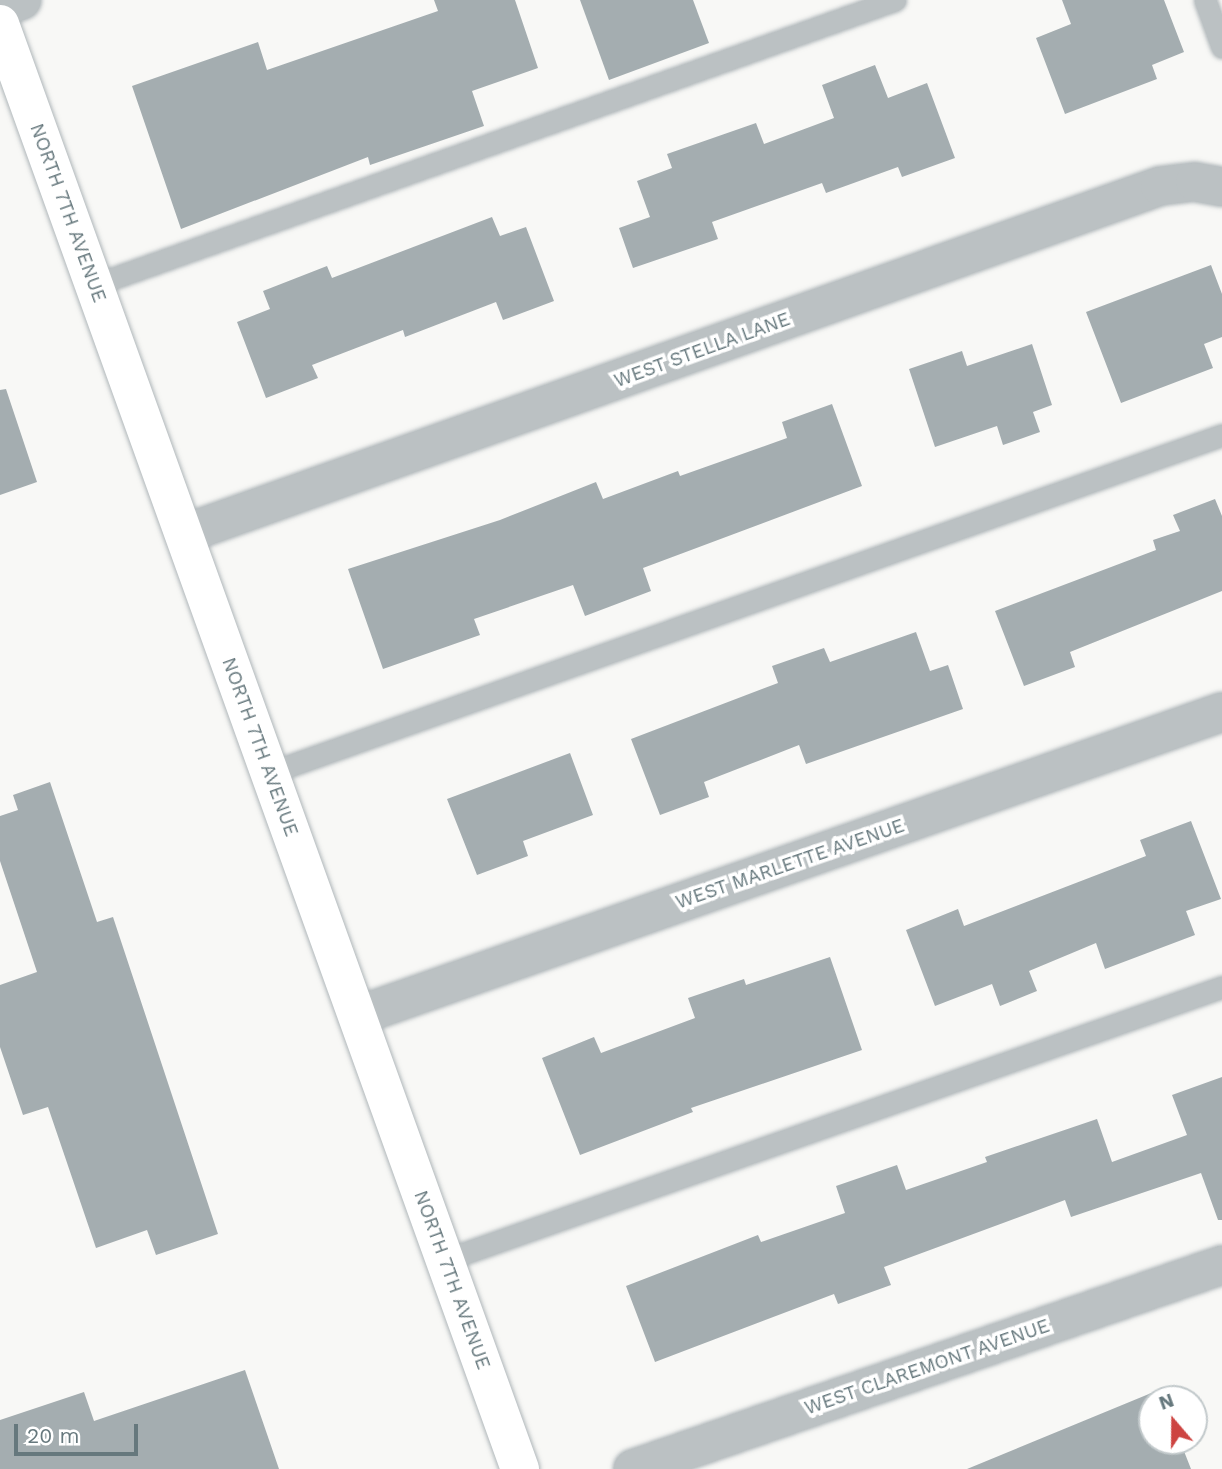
<!DOCTYPE html>
<html>
<head>
<meta charset="utf-8">
<style>
  body { margin:0 }
  #map { position:relative; width:1222px; height:1469px; overflow:hidden; background:#f8f8f6; font-family:"Work Sans",sans-serif }
  div>[style] { position:absolute }
  [style*='--x'] { left:calc(var(--x)*1px); top:calc(var(--y)*1px); width:calc(var(--w)*1px); rotate:calc(var(--a)*1deg) }
  .building>* { inset:0; background:#a4adb0 }
  .roads { filter:drop-shadow(0 0 2px #b0b7ba) drop-shadow(0 0 2px #b0b7ba) }
  .service>* { height:21px; margin:-10.5px; padding:0 10.5px; transform-origin:10.5px; border-radius:10.5px; background:#bbc1c3 }
  .minor>* { height:38px; margin:-19px; padding:0 19px; transform-origin:19px; border-radius:19px; background:#bbc1c3 }
  .tertiary>* { height:38px; margin:-19px; padding:0 19px; transform-origin:19px; border-radius:19px; background:#bbc1c3 }
  .secondary>* { height:38px; margin:-19px; padding:0 19px; transform-origin:19px; border-radius:19px; background:#fff }
  span { translate:-50% -50%; white-space:nowrap; text-align:center; line-height:1.15; -webkit-text-stroke:7px #fff; paint-order:stroke }
  .street-label { font-size:19px; color:#66787d }
  .north { position:absolute; left:1138px; top:1385px; width:70px; height:70px; box-sizing:border-box; background:#fff; border:2px solid #c2c9cb; border-radius:50%; rotate:340deg; font-size:19px; font-weight:700; line-height:28px; text-align:center; color:#66787d }
  .north::after { content:''; display:block; margin:auto; width:24px; height:32px; background:#cd4441; clip-path:polygon(50% 0,100% 100%,50% 72%,0 100%) }
  .scale { position:absolute; left:14px; top:1424px; width:124px; height:32px; box-sizing:border-box; border:4px solid #66787d; border-top:0; padding-left:9px; font-size:21px; line-height:24px; white-space:nowrap; color:#66787d; -webkit-text-stroke:5px #fff; paint-order:stroke }
</style>
</head>
<body>
<div id="map">
  <div class="building">
    <i style="clip-path:polygon(434px 0,515px 0,538px 68px,472px 91px,484px 126px,370px 165px,368px 157px,181px 229px,132px 86px,258px 42px,267px 70px,438px 11px)"></i>
    <i style="clip-path:polygon(580px 0,693px 0,709px 43px,609px 80px)"></i>
    <i style="clip-path:polygon(1062px 0,1164px 0,1184px 52px,1152px 65px,1157px 79px,1065px 114px,1036px 38px,1071px 24px)"></i>
    <i style="clip-path:polygon(875px 65px,888px 98px,927px 83px,955px 158px,902px 177px,898px 167px,826px 193px,822px 183px,712px 222px,718px 239px,633px 268px,619px 228px,650px 217px,637px 181px,672px 168px,667px 154px,756px 123px,764px 144px,834px 118px,822px 85px)"></i>
    <i style="clip-path:polygon(492px 217px,500px 236px,526px 227px,554px 301px,503px 320px,496px 302px,405px 337px,403px 330px,312px 365px,318px 378px,266px 398px,237px 322px,270px 309px,263px 291px,327px 266px,332px 278px)"></i>
    <i style="clip-path:polygon(1211px 265px,1222px 294px,1222px 337px,1204px 344px,1213px 368px,1121px 403px,1086px 312px)"></i>
    <i style="clip-path:polygon(1032px 344px,1052px 405px,1033px 412px,1040px 432px,1003px 445px,997px 426px,935px 447px,909px 369px,962px 351px,967px 366px)"></i>
    <i style="clip-path:polygon(6px 389px,37px 482px,0 495px,0 390px)"></i>
    <i style="clip-path:polygon(832px 404px,862px 486px,643px 568px,651px 591px,585px 616px,573px 585px,474px 619px,480px 635px,383px 669px,348px 569px,500px 520px,596px 482px,603px 499px,678px 471px,680px 476px,787px 438px,782px 422px)"></i>
    <i style="clip-path:polygon(1215px 499px,1222px 516px,1222px 591px,1070px 652px,1075px 667px,1024px 686px,995px 611px,1156px 550px,1153px 540px,1180px 531px,1173px 515px)"></i>
    <i style="clip-path:polygon(916px 632px,930px 671px,948px 665px,963px 709px,806px 764px,799px 745px,704px 782px,709px 797px,660px 815px,631px 739px,778px 683px,772px 666px,824px 648px,830px 662px)"></i>
    <i style="clip-path:polygon(570px 753px,593px 815px,523px 841px,528px 856px,477px 875px,447px 799px)"></i>
    <i style="clip-path:polygon(50px 782px,97px 922px,113px 917px,218px 1234px,156px 1255px,147px 1230px,96px 1248px,48px 1107px,23px 1115px,0 1047px,0 985px,37px 972px,0 861px,0 816px,18px 810px,13px 795px)"></i>
    <i style="clip-path:polygon(1191px 821px,1221px 899px,1186px 911px,1195px 935px,1105px 969px,1096px 943px,1029px 971px,1037px 991px,1000px 1006px,992px 984px,935px 1006px,906px 930px,958px 909px,964px 926px,1146px 856px,1140px 840px)"></i>
    <i style="clip-path:polygon(830px 957px,862px 1050px,691px 1108px,693px 1112px,580px 1155px,542px 1058px,594px 1037px,601px 1053px,695px 1018px,688px 998px,744px 979px,746px 985px)"></i>
    <i style="clip-path:polygon(1222px 1077px,1222px 1220px,1218px 1220px,1201px 1173px,1071px 1217px,1065px 1200px,884px 1267px,891px 1285px,838px 1304px,834px 1294px,655px 1362px,626px 1286px,758px 1235px,761px 1242px,845px 1213px,836px 1186px,897px 1165px,906px 1190px,987px 1162px,985px 1157px,1097px 1119px,1112px 1162px,1187px 1135px,1172px 1095px)"></i>
    <i style="clip-path:polygon(245px 1370px,279px 1469px,0 1469px,0 1420px,84px 1392px,94px 1421px)"></i>
    <i style="clip-path:polygon(1161px 1389px,1164px 1399px,1152px 1399px,1152px 1441px,1180px 1441px,1191px 1469px,967px 1469px)"></i>
  </div>
  <div class="roads">
    <div class="service">
      <i style="--x:1205;--y:0;--w:50;--a:70.1"></i>
      <i style="--x:94;--y:285;--w:850;--a:-19.59"></i>
      <i style="--x:269;--y:773;--w:1011;--a:-19.53"></i>
      <i style="--x:445;--y:1260;--w:824;--a:-19.36"></i>
    </div>
    <div class="minor">
      <i style="--x:184;--y:534;--w:1036;--a:-19.62"></i>
      <i style="--x:1160;--y:186;--w:35;--a:-7"></i>
      <i style="--x:1195;--y:182;--w:27;--a:10"></i>
      <i style="--x:357;--y:1016;--w:917;--a:-19.36"></i>
      <i style="--x:633;--y:1469;--w:623;--a:-19.1"></i>
    </div>
    <div class="tertiary">
      <i style="--x:0;--y:8;--w:23;--a:-20"></i>
    </div>
    <div class="secondary">
      <i style="--x:0;--y:24;--w:1536;--a:70.21"></i>
    </div>
  </div>
  <div class="street-label">
    <span style="left:68px;top:213px;rotate:70deg">NORTH 7TH AVENUE</span>
    <span style="left:702px;top:350px;rotate:-20deg">WEST STELLA LANE</span>
    <span style="left:260px;top:747px;rotate:70deg">NORTH 7TH AVENUE</span>
    <span style="left:790px;top:864px;rotate:-19deg">WEST MARLETTE AVENUE</span>
    <span style="left:452px;top:1280px;rotate:70deg">NORTH 7TH AVENUE</span>
    <span style="left:927px;top:1367px;rotate:-19deg">WEST CLAREMONT AVENUE</span>
  </div>
  <div class="north">N</div>
  <div class="scale">20 m</div>
</div>
</body>
</html>
